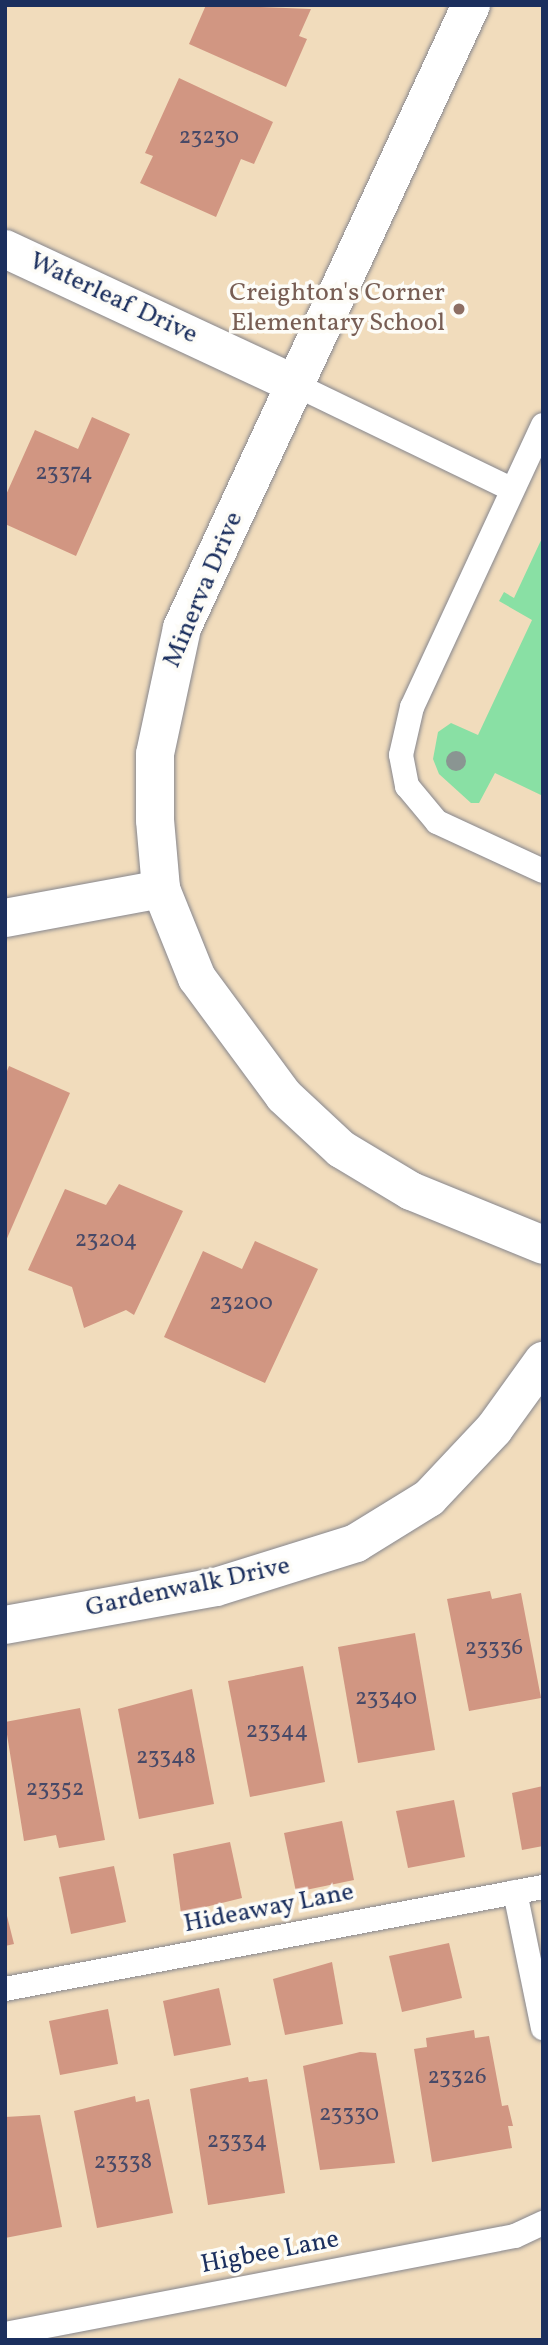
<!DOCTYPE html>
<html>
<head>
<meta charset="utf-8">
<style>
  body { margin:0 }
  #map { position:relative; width:548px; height:2345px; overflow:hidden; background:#f1dcbc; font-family:Vollkorn,serif }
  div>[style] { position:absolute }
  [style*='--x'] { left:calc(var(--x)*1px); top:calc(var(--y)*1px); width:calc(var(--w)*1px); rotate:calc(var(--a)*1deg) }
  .green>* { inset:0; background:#89e0a4 }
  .building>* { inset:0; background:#d19682 }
  .roads { filter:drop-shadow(0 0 2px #86868d) drop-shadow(0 0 2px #86868d) }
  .lane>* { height:24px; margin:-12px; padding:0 12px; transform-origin:12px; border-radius:12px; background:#fff }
  .street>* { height:38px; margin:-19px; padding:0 19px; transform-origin:19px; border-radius:19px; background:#fff }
  .trees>* { width:20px; height:20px; margin:-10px; border-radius:50%; background:#8a9592 }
  .dots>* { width:19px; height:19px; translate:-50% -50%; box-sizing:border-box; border:4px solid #fdfcf7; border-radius:50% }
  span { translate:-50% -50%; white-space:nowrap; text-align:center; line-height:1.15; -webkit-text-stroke:7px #fdfcf7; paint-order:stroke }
  .number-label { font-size:23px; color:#484967 }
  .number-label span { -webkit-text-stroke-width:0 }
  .education-label { font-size:26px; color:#785e54 }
  .right { translate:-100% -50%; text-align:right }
  .street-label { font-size:26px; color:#1b2f5e }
  .frame { position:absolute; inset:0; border:7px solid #1b2f5e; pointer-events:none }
</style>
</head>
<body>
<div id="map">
  <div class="green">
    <i style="clip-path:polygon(543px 536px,543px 796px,495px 773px,479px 803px,471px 803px,439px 774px,433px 759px,438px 732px,451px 723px,478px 735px,532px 620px,499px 601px,504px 592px,514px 598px)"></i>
  </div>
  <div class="building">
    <i style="clip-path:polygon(206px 5px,311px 9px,299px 36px,307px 39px,286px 87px,189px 44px)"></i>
    <i style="clip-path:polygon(179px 78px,273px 122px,254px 164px,241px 159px,216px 217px,140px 183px,153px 156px,145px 153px)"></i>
    <i style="clip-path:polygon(92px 417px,130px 434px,76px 556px,5px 524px,5px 497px,35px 430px,78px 449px)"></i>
    <i style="clip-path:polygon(9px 1066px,70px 1093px,5px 1243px,5px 1076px)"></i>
    <i style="clip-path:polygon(119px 1184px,183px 1211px,134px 1315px,126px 1310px,84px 1328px,72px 1287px,28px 1270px,65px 1189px,106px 1205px)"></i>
    <i style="clip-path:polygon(255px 1241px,318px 1269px,265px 1383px,164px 1337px,203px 1251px,242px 1269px)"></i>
    <i style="clip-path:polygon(490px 1591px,492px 1599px,521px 1593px,541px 1698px,469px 1711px,447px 1599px)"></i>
    <i style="clip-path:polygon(415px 1633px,435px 1750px,358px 1763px,338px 1647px)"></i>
    <i style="clip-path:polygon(303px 1666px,325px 1782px,250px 1797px,228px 1681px)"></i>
    <i style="clip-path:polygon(192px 1689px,214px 1804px,139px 1819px,118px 1709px)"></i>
    <i style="clip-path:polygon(80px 1708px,105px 1840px,59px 1848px,56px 1835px,24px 1841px,5px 1722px)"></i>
    <i style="clip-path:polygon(543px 1786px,543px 1846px,522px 1850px,512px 1793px)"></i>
    <i style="clip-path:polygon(454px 1800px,465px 1857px,408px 1868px,396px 1811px)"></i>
    <i style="clip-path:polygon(342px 1821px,354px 1880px,296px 1892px,284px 1833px)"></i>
    <i style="clip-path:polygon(230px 1842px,242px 1898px,181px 1913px,173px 1854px)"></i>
    <i style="clip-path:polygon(114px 1866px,126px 1922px,71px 1934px,59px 1877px)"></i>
    <i style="clip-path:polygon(5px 1908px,14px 1944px,5px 1946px)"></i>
    <i style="clip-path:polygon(449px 1943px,462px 1998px,402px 2012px,389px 1956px)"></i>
    <i style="clip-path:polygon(332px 1962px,343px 2024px,285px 2035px,273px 1979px)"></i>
    <i style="clip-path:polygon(219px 1988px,231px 2045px,174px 2056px,163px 2001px)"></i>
    <i style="clip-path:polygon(108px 2009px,118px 2064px,60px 2075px,49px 2021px)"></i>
    <i style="clip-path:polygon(474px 2030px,475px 2038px,489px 2036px,502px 2106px,508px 2105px,513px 2126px,508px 2126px,512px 2148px,432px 2162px,414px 2049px,427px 2047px,426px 2038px)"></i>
    <i style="clip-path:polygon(360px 2052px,376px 2053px,395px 2163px,320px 2170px,303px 2066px)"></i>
    <i style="clip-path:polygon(248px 2077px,249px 2082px,267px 2079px,285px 2193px,208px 2205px,190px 2089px)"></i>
    <i style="clip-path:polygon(135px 2096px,136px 2102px,149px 2099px,173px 2213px,97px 2228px,74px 2111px)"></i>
    <i style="clip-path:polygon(40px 2115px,62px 2227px,5px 2238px,5px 2117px)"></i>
  </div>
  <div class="roads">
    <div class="lane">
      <i style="--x:296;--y:385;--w:239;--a:25.8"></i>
      <i style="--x:543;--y:425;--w:311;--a:114.9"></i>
      <i style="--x:412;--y:707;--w:49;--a:102.9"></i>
      <i style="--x:401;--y:755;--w:32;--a:79"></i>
      <i style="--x:407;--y:786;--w:47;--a:50.2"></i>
      <i style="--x:437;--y:822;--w:117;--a:24.8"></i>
      <i style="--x:515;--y:1892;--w:139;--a:78.4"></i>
      <i style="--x:5;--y:1989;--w:548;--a:-10.74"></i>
      <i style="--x:5;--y:2334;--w:519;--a:-10.88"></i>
      <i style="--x:515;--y:2236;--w:31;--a:-25"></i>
    </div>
    <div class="street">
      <i style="--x:471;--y:5;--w:687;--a:114.89"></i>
      <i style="--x:182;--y:628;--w:129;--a:102.1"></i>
      <i style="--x:155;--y:754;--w:66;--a:90"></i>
      <i style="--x:155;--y:820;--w:69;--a:85"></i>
      <i style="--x:161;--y:889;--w:96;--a:68"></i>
      <i style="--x:197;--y:978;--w:147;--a:53.6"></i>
      <i style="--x:284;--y:1096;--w:78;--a:42.9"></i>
      <i style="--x:341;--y:1149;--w:82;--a:31"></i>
      <i style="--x:411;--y:1191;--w:143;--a:22.2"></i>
      <i style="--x:5;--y:249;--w:321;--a:25"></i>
      <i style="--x:5;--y:918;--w:159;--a:-10.5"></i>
      <i style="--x:5;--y:1625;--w:214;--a:-10.2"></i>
      <i style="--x:216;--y:1587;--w:147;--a:-17.4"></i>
      <i style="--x:356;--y:1543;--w:86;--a:-31.7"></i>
      <i style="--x:429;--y:1498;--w:95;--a:-46.7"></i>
      <i style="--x:494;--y:1429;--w:84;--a:-54.2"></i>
    </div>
  </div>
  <div class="trees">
    <i style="left:456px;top:761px"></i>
  </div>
  <div class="dots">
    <i style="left:459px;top:309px;background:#8d6e63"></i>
  </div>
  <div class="number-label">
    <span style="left:209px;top:137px">23230</span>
    <span style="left:64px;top:473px">23374</span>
    <span style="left:106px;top:1240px">23204</span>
    <span style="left:241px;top:1303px">23200</span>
    <span style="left:494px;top:1648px">23336</span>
    <span style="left:386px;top:1698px">23340</span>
    <span style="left:277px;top:1731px">23344</span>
    <span style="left:166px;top:1757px">23348</span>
    <span style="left:55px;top:1789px">23352</span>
    <span style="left:457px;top:2077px">23326</span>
    <span style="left:349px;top:2114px">23330</span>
    <span style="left:237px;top:2141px">23334</span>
    <span style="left:123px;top:2162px">23338</span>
  </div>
  <div class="education-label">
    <span class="right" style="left:445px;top:309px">Creighton's Corner<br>Elementary School</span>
  </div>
  <div class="street-label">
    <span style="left:113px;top:299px;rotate:25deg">Waterleaf Drive</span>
    <span style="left:204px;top:590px;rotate:-67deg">Minerva Drive</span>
    <span style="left:188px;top:1588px;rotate:-12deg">Gardenwalk Drive</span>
    <span style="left:269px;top:1909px;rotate:-11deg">Hideaway Lane</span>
    <span style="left:270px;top:2253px;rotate:-11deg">Higbee Lane</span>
  </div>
  <div class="frame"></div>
</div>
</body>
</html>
